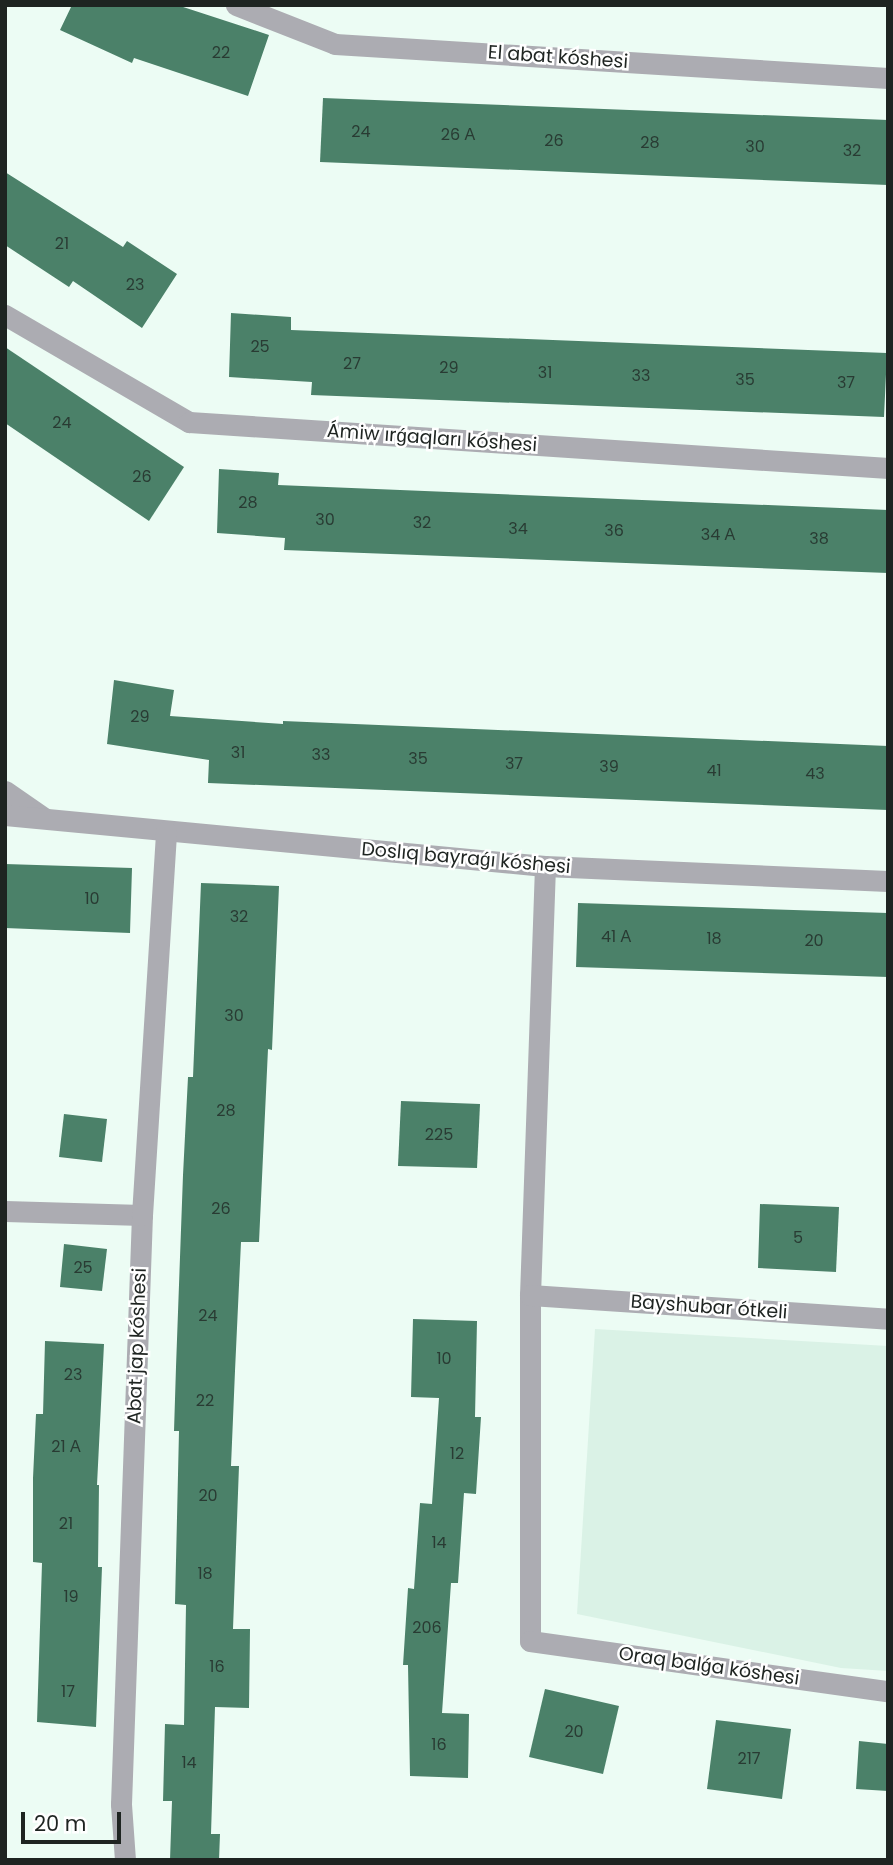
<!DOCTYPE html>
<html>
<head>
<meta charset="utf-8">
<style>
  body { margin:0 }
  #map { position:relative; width:893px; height:1865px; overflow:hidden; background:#ecfcf4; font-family:Poppins,sans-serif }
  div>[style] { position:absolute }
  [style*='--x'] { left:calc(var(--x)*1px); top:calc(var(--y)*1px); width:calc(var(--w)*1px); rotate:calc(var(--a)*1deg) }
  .built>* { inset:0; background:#daf2e6 }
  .building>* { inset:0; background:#4b8169 }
  .minor>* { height:21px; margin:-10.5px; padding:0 10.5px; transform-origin:10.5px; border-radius:10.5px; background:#acacb2 }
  span { translate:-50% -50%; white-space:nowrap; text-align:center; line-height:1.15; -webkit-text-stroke:5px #fff; paint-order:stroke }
  .number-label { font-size:16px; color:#293b33 }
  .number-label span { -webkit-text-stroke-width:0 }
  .street-label { font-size:19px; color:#1e2421 }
  .frame { position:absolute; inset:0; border:7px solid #1e2421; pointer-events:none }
  .scale { position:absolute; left:21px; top:1812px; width:100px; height:32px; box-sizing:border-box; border:4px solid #1e2421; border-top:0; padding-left:9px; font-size:21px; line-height:24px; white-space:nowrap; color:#1e2421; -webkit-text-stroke:5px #fff; paint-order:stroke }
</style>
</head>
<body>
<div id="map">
  <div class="built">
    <i style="clip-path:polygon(595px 1329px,888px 1346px,888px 1671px,841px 1668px,577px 1614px)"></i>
  </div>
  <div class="building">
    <i style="clip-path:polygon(72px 5px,177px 5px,269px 35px,248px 96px,134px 58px,132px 63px,60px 30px)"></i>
    <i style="clip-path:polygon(323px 98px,888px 120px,888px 185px,320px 162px)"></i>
    <i style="clip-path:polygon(5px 172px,123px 247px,127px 241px,177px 274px,142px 328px,73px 281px,69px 287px,5px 245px)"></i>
    <i style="clip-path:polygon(231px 313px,291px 317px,291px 330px,887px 353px,884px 417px,311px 395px,312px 382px,229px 377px)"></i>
    <i style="clip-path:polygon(5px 347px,184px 467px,149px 521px,5px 423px)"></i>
    <i style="clip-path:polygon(219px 469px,279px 473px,278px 485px,888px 510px,888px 573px,284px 550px,285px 538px,217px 533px)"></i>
    <i style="clip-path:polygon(114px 680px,174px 690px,170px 716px,283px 724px,283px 721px,888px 746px,888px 810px,208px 783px,209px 760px,107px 744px)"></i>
    <i style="clip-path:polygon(5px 864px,132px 868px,130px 933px,5px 928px)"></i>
    <i style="clip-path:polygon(201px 883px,279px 886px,272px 1050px,268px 1049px,259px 1242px,241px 1242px,235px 1371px,231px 1466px,239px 1466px,233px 1629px,250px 1629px,249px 1708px,215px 1707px,211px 1834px,220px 1834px,219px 1860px,170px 1860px,172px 1801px,163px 1801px,165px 1724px,184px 1725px,186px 1605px,175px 1604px,179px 1431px,174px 1431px,176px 1367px,183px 1175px,188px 1077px,193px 1077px)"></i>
    <i style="clip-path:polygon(578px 903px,888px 913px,888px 977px,576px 967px)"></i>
    <i style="clip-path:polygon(401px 1101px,480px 1104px,477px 1168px,398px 1166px)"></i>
    <i style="clip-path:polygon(64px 1114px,107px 1119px,102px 1162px,59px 1157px)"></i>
    <i style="clip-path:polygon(760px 1204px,839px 1207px,836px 1272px,758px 1268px)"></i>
    <i style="clip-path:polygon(64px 1244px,107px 1249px,102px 1291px,60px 1287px)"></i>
    <i style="clip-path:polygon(413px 1319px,477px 1321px,475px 1417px,481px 1417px,476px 1494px,464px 1493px,458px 1583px,451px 1583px,442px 1713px,469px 1714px,468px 1778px,410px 1776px,408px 1665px,403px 1665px,408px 1588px,414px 1589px,420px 1503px,432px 1504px,439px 1398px,411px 1397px)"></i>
    <i style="clip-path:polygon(45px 1341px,104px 1344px,97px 1485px,99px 1485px,98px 1567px,102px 1567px,96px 1727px,37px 1722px,42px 1563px,33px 1562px,33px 1478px,36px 1414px,43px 1414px)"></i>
    <i style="clip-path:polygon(545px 1689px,619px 1706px,603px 1774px,529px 1757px)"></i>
    <i style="clip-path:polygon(716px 1720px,791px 1729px,782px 1799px,707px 1789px)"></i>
    <i style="clip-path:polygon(859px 1741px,888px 1744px,888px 1791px,856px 1789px)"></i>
  </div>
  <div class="minor">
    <i style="--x:236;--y:5;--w:106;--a:21.5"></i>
    <i style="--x:335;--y:44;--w:554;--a:3.52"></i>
    <i style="--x:5;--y:315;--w:213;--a:30.2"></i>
    <i style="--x:189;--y:422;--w:701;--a:3.77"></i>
    <i style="--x:5;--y:791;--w:47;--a:34.7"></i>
    <i style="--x:5;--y:815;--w:542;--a:5.4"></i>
    <i style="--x:545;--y:866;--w:343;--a:2.5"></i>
    <i style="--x:545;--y:866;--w:429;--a:92"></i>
    <i style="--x:530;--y:1295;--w:346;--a:90"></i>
    <i style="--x:530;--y:1641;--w:361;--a:8"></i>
    <i style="--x:5;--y:1211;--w:137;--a:1.7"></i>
    <i style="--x:530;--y:1295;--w:359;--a:3.8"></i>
    <i style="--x:125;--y:1860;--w:56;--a:-94.1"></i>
    <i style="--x:121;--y:1804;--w:589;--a:-87.96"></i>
    <i style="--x:142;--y:1215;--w:384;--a:-86.4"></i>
  </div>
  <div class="number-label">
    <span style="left:221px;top:53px">22</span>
    <span style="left:361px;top:132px">24</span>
    <span style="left:458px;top:135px">26 А</span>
    <span style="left:554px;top:141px">26</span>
    <span style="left:650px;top:143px">28</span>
    <span style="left:755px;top:147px">30</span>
    <span style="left:852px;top:151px">32</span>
    <span style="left:62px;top:244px">21</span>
    <span style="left:135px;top:285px">23</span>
    <span style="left:260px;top:347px">25</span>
    <span style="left:352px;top:364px">27</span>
    <span style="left:449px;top:368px">29</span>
    <span style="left:545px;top:373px">31</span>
    <span style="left:641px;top:376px">33</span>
    <span style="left:745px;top:380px">35</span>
    <span style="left:846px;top:383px">37</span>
    <span style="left:62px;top:423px">24</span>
    <span style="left:142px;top:477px">26</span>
    <span style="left:248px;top:503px">28</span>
    <span style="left:325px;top:520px">30</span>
    <span style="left:422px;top:523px">32</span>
    <span style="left:518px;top:529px">34</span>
    <span style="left:614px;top:531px">36</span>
    <span style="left:718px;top:535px">34 А</span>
    <span style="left:819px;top:539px">38</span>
    <span style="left:140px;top:717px">29</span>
    <span style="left:238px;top:753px">31</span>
    <span style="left:321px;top:755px">33</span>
    <span style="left:418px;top:759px">35</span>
    <span style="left:514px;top:764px">37</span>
    <span style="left:609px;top:767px">39</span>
    <span style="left:714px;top:771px">41</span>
    <span style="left:815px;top:774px">43</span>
    <span style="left:92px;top:899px">10</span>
    <span style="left:239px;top:917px">32</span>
    <span style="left:616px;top:937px">41 А</span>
    <span style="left:714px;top:939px">18</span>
    <span style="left:814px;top:941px">20</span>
    <span style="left:234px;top:1016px">30</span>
    <span style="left:226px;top:1111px">28</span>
    <span style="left:439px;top:1135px">225</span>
    <span style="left:221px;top:1209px">26</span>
    <span style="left:798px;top:1238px">5</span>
    <span style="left:83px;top:1268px">25</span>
    <span style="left:208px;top:1316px">24</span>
    <span style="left:444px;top:1359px">10</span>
    <span style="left:73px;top:1375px">23</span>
    <span style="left:205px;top:1401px">22</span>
    <span style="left:66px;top:1447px">21 А</span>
    <span style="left:457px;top:1454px">12</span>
    <span style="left:208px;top:1496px">20</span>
    <span style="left:66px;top:1524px">21</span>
    <span style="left:439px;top:1543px">14</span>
    <span style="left:205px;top:1574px">18</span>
    <span style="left:71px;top:1597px">19</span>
    <span style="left:427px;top:1628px">206</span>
    <span style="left:217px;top:1667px">16</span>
    <span style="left:68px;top:1692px">17</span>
    <span style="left:574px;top:1732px">20</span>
    <span style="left:439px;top:1745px">16</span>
    <span style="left:749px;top:1759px">217</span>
    <span style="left:189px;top:1763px">14</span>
  </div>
  <div class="street-label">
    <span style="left:558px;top:57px;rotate:4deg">El abat kóshesi</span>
    <span style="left:432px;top:438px;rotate:4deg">Ámiw ırǵaqları kóshesi</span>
    <span style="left:466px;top:858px;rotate:5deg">Doslıq bayraǵı kóshesi</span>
    <span style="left:709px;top:1307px;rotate:4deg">Bayshubar ótkeli</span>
    <span style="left:137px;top:1346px;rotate:-88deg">Abat jap kóshesi</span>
    <span style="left:709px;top:1666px;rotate:8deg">Oraq balǵa kóshesi</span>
  </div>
  <div class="frame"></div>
  <div class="scale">20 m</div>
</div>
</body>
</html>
